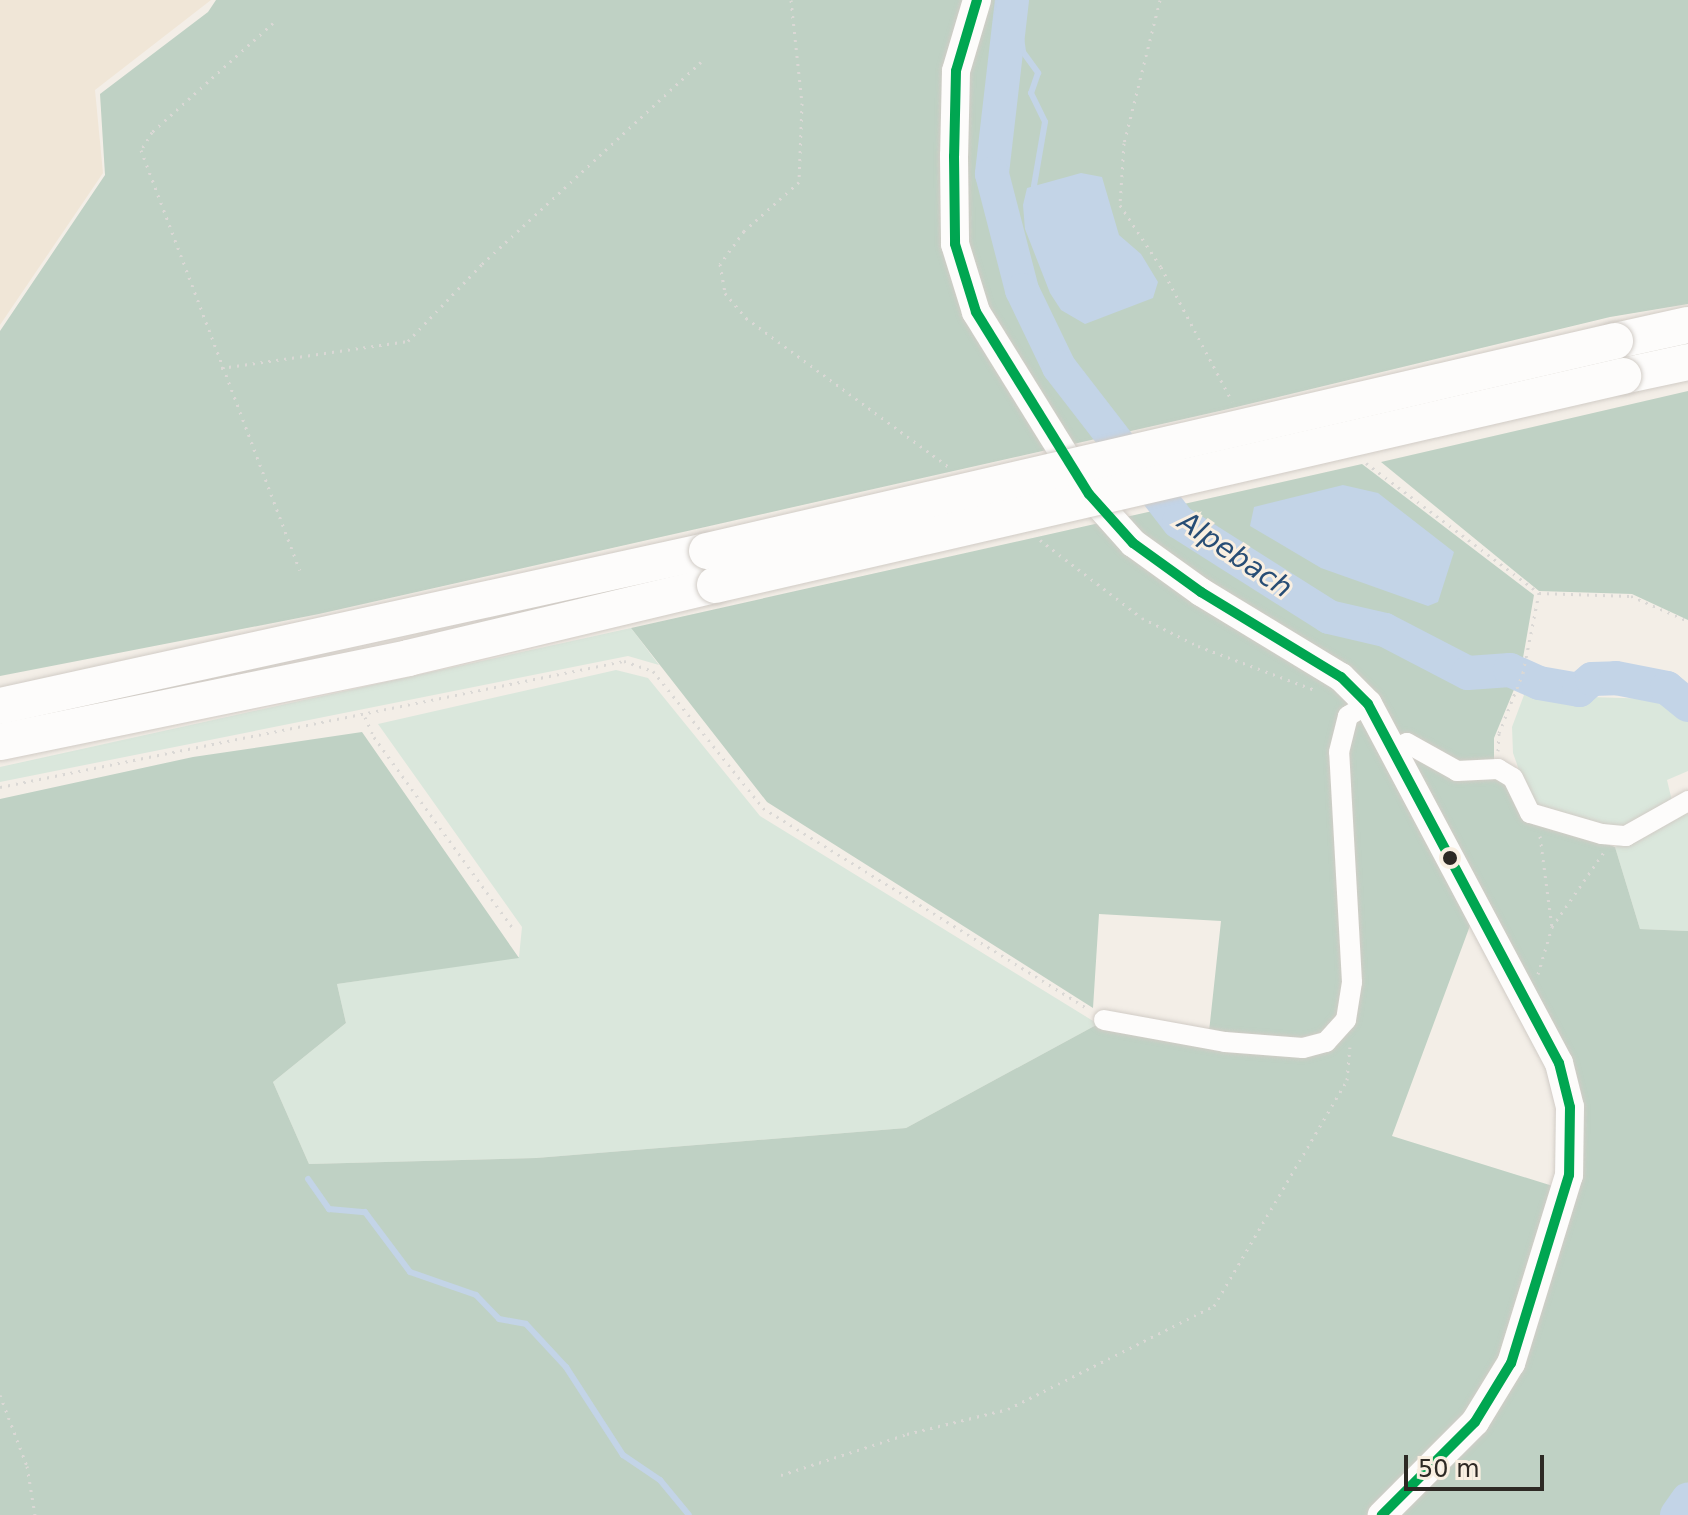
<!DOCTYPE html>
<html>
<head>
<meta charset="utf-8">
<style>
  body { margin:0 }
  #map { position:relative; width:1688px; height:1515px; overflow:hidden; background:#f3eee7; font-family:"DejaVu Sans",sans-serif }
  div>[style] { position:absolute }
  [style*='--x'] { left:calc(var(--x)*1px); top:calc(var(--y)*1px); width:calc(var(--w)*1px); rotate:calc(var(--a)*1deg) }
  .built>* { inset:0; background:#f0e6d7 }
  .green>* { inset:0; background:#dae7dc }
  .forest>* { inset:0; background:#bfd1c4 }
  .water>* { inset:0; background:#c3d4e7 }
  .stream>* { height:6px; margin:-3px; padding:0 3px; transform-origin:3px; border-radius:3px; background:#c3d4e7 }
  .river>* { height:34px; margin:-17px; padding:0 17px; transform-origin:17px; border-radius:17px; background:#c3d4e7 }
  .path>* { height:3px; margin-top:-1.5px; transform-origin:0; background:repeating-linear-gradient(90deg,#dad8d5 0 2px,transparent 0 8px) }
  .roads { filter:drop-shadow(0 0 2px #d1ccc6) drop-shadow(0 0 2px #d1ccc6) }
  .street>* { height:20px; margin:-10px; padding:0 10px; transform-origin:10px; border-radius:10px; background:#fdfcfb }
  .secondary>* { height:28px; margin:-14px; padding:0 14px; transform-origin:14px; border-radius:14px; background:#fdfcfb }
  .highway>* { height:36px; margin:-18px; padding:0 18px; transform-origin:18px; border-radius:18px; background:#fdfcfb }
  .bridges { filter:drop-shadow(0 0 2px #d1ccc6) drop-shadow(0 0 2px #d1ccc6) }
  .highway-bridge>* { height:36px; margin:-18px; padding:0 18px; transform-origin:18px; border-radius:18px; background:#fdfcfb }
  .bus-1>* { height:10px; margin:-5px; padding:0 5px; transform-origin:5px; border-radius:5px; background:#00a651 }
  .dots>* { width:22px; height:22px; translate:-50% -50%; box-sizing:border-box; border:4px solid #f9efe1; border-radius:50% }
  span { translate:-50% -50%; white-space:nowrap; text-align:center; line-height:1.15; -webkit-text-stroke:6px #f9efe1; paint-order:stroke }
  .water-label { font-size:28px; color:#274d75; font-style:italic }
  .scale { position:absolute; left:1404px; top:1455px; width:140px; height:36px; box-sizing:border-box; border:4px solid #2d2924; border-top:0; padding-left:10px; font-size:24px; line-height:28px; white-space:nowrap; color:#2d2924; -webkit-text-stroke:6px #f9efe1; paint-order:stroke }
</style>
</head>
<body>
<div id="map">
  <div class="built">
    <i style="clip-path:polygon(0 0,211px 0,95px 90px,103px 173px,0 325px)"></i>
  </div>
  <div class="green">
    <i style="clip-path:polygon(631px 628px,659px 665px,628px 656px,0 782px,0 767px)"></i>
    <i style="clip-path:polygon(616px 670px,648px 678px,760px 816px,1098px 1024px,906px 1128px,536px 1158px,309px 1164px,273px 1082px,346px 1023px,337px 984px,519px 957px,522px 927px,378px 724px)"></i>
    <i style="clip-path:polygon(1524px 695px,1656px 699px,1688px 719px,1688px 771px,1667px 780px,1672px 801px,1626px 833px,1533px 810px,1513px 753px,1512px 727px)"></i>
    <i style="clip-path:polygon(1688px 805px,1688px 931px,1640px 929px,1615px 847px)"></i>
  </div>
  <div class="forest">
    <i style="clip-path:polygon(216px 0,1688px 0,1688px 304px,1610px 317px,1224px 410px,319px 614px,0 676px,0 331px,105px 175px,100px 94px,208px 12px)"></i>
    <i style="clip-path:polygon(1688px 391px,1688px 620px,1632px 594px,1539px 591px,1381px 462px)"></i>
    <i style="clip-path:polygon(evenodd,1362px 464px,1534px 595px,1520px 675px,1494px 738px,1494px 766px,1459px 767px,1402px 738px,1365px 685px,1350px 695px,1389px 755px,1408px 749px,1455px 774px,1498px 773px,1531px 818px,1615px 847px,1640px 929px,1688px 931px,1688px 1515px,0 1515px,0 799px,193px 757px,362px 732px,519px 958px,337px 984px,346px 1023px,273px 1082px,309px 1164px,536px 1158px,906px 1128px,1098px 1024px,1208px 1041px,1221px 921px,1099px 914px,1093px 1008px,767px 802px,631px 628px,1362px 464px,1471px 923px,1552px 1065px,1564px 1106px,1556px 1187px,1392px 1136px,1471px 923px)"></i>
  </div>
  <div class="water">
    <i style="clip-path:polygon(1081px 173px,1102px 177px,1119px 235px,1141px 254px,1158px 282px,1153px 298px,1085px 324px,1061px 310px,1050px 293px,1025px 229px,1023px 205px,1027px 188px)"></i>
    <i style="clip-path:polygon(1343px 485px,1378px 493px,1454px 552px,1438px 602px,1428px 606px,1321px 568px,1250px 526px,1254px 507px)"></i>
  </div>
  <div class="stream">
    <i style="--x:1011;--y:13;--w:13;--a:51"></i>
    <i style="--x:1019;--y:23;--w:29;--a:82"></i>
    <i style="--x:1023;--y:52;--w:26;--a:54"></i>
    <i style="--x:1038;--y:73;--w:21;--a:109"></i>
    <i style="--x:1031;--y:93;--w:32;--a:64"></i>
    <i style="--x:1045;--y:122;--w:65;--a:99.8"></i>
    <i style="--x:308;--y:1179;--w:37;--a:55"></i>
    <i style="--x:329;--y:1209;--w:36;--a:5"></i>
    <i style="--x:365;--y:1212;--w:75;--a:53.1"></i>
    <i style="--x:410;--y:1272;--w:70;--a:19.2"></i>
    <i style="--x:476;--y:1295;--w:33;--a:46"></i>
    <i style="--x:499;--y:1319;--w:27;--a:10"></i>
    <i style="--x:526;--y:1324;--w:59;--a:47.1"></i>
    <i style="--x:566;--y:1367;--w:105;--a:57.1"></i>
    <i style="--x:623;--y:1455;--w:45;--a:34"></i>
    <i style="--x:660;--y:1480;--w:45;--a:50.4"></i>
  </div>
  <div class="river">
    <i style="--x:1012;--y:0;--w:175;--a:96.6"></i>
    <i style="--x:992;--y:174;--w:120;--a:75.5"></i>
    <i style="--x:1022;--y:290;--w:85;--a:64.3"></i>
    <i style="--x:1059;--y:367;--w:196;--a:52.3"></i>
    <i style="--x:1179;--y:522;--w:178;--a:32.3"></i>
    <i style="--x:1329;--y:617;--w:57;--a:13.1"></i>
    <i style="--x:1385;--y:630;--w:93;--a:27.4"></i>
    <i style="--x:1468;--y:673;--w:42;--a:-4.1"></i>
    <i style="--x:1510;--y:670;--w:32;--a:24"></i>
    <i style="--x:1539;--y:683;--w:41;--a:9.9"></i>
    <i style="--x:1579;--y:690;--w:17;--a:-40"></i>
    <i style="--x:1592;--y:679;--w:24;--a:-2"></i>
    <i style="--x:1616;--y:678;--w:52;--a:11.1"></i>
    <i style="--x:1667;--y:688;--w:27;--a:39"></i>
    <i style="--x:1677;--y:1515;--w:19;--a:-55"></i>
  </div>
  <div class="path">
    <i style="--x:791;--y:0;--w:104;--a:83.9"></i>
    <i style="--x:802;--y:103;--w:79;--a:92.2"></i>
    <i style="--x:799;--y:182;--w:74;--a:138.3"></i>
    <i style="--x:744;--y:231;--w:41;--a:126"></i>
    <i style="--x:720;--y:264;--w:29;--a:80"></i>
    <i style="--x:725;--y:293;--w:33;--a:50"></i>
    <i style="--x:746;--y:318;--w:253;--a:36.3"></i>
    <i style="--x:1160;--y:0;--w:147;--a:104.1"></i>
    <i style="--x:1124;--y:143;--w:62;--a:93.7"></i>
    <i style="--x:1120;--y:205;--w:74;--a:56.5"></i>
    <i style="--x:1161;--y:267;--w:152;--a:62.1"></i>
    <i style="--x:273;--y:23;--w:163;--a:138"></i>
    <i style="--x:152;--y:132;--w:21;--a:121"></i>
    <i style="--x:141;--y:150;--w:449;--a:69.3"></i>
    <i style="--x:221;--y:368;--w:189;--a:-8.2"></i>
    <i style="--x:408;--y:341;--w:107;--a:-46.1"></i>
    <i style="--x:482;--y:264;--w:298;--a:-42.7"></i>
    <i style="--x:1366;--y:463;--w:216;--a:36.9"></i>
    <i style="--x:1539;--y:593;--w:92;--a:1.9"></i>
    <i style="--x:1631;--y:596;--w:62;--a:23.7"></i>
    <i style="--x:1040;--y:540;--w:128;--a:37.4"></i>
    <i style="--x:1142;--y:618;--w:63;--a:26.6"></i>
    <i style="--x:1198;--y:646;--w:125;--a:20.6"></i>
    <i style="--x:365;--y:717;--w:22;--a:66"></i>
    <i style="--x:374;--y:737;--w:235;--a:54"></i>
    <i style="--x:1498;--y:751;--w:18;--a:-87"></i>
    <i style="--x:1499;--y:733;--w:65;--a:-68.2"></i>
    <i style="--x:1523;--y:673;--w:82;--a:-78.7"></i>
    <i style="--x:0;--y:787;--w:637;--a:-11.42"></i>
    <i style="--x:624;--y:661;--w:31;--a:19"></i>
    <i style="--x:653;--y:671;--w:176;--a:51.2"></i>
    <i style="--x:763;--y:808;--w:382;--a:31.7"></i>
    <i style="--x:1540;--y:836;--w:92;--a:82.5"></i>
    <i style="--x:1538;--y:974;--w:49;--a:-73.4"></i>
    <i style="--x:1552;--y:927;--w:91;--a:-55.3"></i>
    <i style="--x:0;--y:1395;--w:76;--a:69.2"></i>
    <i style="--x:27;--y:1466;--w:50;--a:80.7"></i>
    <i style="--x:781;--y:1475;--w:133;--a:-18"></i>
    <i style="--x:907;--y:1434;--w:104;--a:-13.9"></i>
    <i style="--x:1008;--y:1409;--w:230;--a:-26.6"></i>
    <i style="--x:1214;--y:1306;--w:262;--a:-59.5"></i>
    <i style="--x:1347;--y:1080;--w:33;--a:-85"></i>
  </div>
  <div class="roads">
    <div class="street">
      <i style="--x:1394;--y:749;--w:14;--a:-25"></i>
      <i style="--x:1407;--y:743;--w:57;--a:29.2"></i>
      <i style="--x:1457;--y:771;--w:41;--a:-2.8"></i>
      <i style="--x:1498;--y:769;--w:17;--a:31"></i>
      <i style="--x:1513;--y:778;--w:39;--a:64"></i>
      <i style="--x:1530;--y:813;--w:75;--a:16.3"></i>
      <i style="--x:1602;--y:834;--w:24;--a:5"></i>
      <i style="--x:1626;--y:836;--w:71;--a:-29.4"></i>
      <i style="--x:1104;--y:1020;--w:123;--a:10.3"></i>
      <i style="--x:1225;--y:1042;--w:78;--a:4.4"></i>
      <i style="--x:1303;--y:1048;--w:24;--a:-15"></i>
      <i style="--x:1326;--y:1042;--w:30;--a:-48"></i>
      <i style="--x:1346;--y:1020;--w:38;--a:-81"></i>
      <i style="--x:1352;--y:982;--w:230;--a:-93.2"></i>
      <i style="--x:1339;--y:752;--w:37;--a:-76"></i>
      <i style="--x:1348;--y:716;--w:23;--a:-31"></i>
    </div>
    <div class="secondary">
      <i style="--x:977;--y:0;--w:74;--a:106.5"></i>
      <i style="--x:956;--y:71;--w:85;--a:91.3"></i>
      <i style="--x:954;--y:156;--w:88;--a:89.3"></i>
      <i style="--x:955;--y:244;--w:71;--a:72.8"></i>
      <i style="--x:976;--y:312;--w:214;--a:58.2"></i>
      <i style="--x:1089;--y:494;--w:66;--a:48.1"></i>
      <i style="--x:1133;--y:543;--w:84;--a:35.8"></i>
      <i style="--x:1201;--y:592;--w:164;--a:31.3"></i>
      <i style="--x:1341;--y:677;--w:38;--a:45"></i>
      <i style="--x:1368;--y:704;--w:407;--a:62"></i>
      <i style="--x:1559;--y:1063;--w:45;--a:76"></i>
      <i style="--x:1570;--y:1107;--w:68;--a:90.8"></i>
      <i style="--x:1569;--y:1175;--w:197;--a:107.1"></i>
      <i style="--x:1511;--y:1363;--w:69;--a:121.4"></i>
      <i style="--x:1475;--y:1422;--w:132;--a:135"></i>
    </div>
    <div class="highway">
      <i style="--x:1615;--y:341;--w:75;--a:-12.4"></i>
      <i style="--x:1623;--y:376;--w:66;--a:-12.2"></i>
      <i style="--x:0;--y:706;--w:724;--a:-12.37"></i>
      <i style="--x:0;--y:742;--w:417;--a:-11.6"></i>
      <i style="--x:408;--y:658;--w:316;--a:-13.4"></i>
    </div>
  </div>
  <div class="bridges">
    <div class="highway-bridge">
      <i style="--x:707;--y:551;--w:932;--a:-13.02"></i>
      <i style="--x:715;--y:585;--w:932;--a:-12.96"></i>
    </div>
  </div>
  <div class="bus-1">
    <i style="--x:977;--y:0;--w:74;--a:106.5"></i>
    <i style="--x:956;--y:71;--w:85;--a:91.3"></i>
    <i style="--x:954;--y:156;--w:88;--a:89.3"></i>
    <i style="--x:955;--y:244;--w:71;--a:72.8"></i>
    <i style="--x:976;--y:312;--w:214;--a:58.2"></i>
    <i style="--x:1089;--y:494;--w:66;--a:48.1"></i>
    <i style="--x:1133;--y:543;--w:84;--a:35.8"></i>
    <i style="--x:1201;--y:592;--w:164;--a:31.3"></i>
    <i style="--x:1341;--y:677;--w:38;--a:45"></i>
    <i style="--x:1368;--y:704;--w:407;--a:62"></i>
    <i style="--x:1559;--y:1063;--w:45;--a:76"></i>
    <i style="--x:1570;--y:1107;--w:68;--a:90.8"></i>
    <i style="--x:1569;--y:1175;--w:197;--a:107.1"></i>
    <i style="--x:1511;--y:1363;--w:69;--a:121.4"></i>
    <i style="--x:1475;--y:1422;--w:132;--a:135"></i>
  </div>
  <div class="dots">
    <i style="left:1450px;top:858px;background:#2d2924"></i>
  </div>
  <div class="water-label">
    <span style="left:1235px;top:555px;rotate:34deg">Alpebach</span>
  </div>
  <div class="scale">50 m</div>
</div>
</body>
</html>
